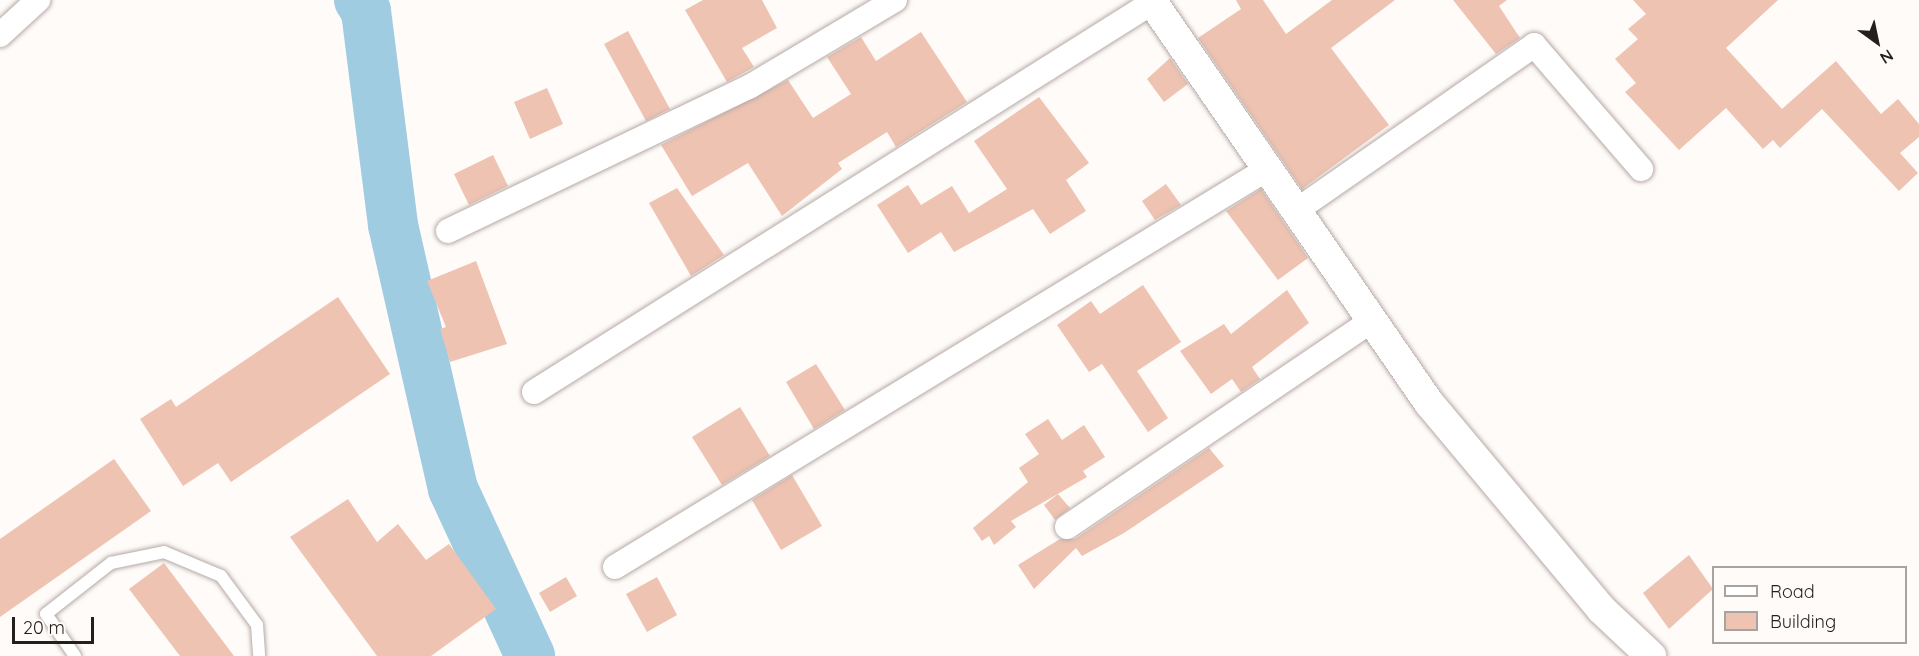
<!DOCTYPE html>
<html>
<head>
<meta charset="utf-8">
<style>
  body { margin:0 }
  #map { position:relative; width:1919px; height:656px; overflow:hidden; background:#fefbf9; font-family:Quicksand,sans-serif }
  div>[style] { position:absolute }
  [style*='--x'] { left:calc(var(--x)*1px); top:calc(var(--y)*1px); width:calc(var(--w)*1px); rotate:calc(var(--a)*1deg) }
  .river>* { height:50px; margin:-25px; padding:0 25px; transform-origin:25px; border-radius:25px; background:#a0cce2 }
  .building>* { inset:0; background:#eec3b2 }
  .roads { filter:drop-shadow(0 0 2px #b6a9a4) drop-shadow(0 0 2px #b6a9a4) }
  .service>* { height:12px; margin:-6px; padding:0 6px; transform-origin:6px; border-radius:6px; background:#fff }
  .minor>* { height:24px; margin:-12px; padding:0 12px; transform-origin:12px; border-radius:12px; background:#fff }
  .tertiary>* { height:30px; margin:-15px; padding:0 15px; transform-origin:15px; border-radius:15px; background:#fff }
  span { translate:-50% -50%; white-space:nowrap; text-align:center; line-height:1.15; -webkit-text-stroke:5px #fefbf9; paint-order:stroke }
  .legend { position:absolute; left:1712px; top:566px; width:195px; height:78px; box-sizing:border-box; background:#fefbf9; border:2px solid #a7a3a1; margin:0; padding:8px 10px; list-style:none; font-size:18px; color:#241f1d }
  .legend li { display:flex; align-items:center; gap:12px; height:30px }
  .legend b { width:30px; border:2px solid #a7a3a1 }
  .north { position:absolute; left:1847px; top:12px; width:60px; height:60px; -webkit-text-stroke:4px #fefbf9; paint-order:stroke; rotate:147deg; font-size:16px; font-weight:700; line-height:24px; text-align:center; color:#241f1d }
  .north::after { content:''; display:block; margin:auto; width:21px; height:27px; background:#241f1d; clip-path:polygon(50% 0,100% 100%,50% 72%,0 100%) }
  .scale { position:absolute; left:12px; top:617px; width:82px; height:27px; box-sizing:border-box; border:3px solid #241f1d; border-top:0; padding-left:8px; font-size:18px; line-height:21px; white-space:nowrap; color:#241f1d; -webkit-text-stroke:4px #fefbf9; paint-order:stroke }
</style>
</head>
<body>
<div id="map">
  <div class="river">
    <i style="--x:359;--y:0;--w:13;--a:58"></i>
    <i style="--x:366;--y:11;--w:216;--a:82.8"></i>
    <i style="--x:393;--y:225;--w:271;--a:77.2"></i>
    <i style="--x:453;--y:489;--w:184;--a:65.2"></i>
  </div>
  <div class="building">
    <i style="clip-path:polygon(703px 0,762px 0,777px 28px,742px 48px,754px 67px,727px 82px,685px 10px)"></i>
    <i style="clip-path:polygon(1236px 0,1263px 0,1286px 34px,1332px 0,1395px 0,1331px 48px,1389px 125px,1302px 189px,1198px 38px,1241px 9px)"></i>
    <i style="clip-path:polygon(1453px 0,1507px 0,1499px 6px,1520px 38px,1496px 54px)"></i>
    <i style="clip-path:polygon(1633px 0,1778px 0,1726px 48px,1782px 109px,1836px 61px,1881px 114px,1898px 99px,1919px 124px,1919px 137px,1900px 153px,1918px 173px,1899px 191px,1822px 109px,1780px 148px,1773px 140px,1763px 149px,1726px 108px,1679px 150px,1625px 92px,1636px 83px,1615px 59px,1638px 39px,1628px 29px,1646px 14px)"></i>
    <i style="clip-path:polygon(628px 31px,670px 109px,646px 121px,604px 44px)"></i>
    <i style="clip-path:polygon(921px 32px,967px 102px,896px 147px,887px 132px,838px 163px,842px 169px,782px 216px,748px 163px,692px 196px,661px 145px,788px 80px,813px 118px,851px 94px,827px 57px,861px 37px,876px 61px)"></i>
    <i style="clip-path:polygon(1170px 58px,1188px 84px,1164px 102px,1147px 79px)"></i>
    <i style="clip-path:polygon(547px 88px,563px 124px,530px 139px,514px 102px)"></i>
    <i style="clip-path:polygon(1039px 97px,1089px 163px,1066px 180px,1086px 211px,1050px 234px,1033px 209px,954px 252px,941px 232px,908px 253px,877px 205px,908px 185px,921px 205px,952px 186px,969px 213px,1007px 189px,974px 141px)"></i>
    <i style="clip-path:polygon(493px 155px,508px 186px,469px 205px,454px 174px)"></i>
    <i style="clip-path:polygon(1166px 184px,1181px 205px,1155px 220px,1142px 201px)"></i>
    <i style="clip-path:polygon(677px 188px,724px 255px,691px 276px,649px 203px)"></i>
    <i style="clip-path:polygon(1261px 189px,1308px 258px,1278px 280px,1226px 211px)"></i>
    <i style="clip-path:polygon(476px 261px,507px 344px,450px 362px,440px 329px,446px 327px,427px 281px)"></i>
    <i style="clip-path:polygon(1143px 285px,1181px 342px,1137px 371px,1168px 418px,1148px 432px,1102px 364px,1089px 372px,1057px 325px,1091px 301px,1100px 314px)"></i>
    <i style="clip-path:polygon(1287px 290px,1309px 323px,1252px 367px,1260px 379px,1241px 392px,1232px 379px,1211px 394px,1180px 351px,1224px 324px,1231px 334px)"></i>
    <i style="clip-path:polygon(338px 297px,390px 374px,231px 482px,218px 463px,183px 486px,140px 419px,171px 399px,176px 407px)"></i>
    <i style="clip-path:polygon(816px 364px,845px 410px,814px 429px,786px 382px)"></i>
    <i style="clip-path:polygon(740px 407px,770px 456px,722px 485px,692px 437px)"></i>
    <i style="clip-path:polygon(1048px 419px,1062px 440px,1084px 425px,1105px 457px,1083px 471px,1087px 477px,1011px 521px,1016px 527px,994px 545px,989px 536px,982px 541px,973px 528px,1028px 482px,1019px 468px,1039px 454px,1025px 434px)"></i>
    <i style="clip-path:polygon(1209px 448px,1224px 466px,1124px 533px,1082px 556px,1076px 548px,1034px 589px,1018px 565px,1060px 539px,1075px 539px)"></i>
    <i style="clip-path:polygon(114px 459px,151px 511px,0 617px,0 539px)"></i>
    <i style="clip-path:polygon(792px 475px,822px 526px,781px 550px,752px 500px)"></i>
    <i style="clip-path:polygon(1058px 494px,1070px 508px,1055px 520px,1044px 505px)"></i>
    <i style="clip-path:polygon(348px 499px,377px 542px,398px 524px,426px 560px,449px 544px,496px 609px,431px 656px,377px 656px,290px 537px)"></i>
    <i style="clip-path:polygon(1689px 555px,1713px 589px,1669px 629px,1643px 593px)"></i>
    <i style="clip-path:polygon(164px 563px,234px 656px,180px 656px,129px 589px)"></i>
    <i style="clip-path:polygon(566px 577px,577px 596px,550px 612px,539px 593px)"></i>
    <i style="clip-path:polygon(657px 577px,677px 615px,647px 632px,626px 594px)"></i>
  </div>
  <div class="roads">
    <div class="service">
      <i style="--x:75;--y:656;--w:51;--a:-124.6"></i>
      <i style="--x:46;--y:614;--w:83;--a:-38.1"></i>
      <i style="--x:111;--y:563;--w:54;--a:-11.7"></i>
      <i style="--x:164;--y:552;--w:62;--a:22.8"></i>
      <i style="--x:221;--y:576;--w:61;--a:53.7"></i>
      <i style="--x:257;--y:625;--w:31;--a:86"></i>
    </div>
    <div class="minor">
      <i style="--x:0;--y:35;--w:52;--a:-42.6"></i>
      <i style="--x:1297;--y:210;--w:289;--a:-34.8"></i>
      <i style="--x:1534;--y:45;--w:164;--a:49.2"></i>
      <i style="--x:448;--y:231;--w:334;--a:-25.6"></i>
      <i style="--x:749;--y:87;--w:170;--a:-30.8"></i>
      <i style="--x:534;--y:392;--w:732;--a:-32.21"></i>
      <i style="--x:1067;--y:527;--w:366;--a:-34.1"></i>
      <i style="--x:615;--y:567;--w:764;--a:-31.4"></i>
    </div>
    <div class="tertiary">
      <i style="--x:1151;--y:0;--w:490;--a:55.4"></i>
      <i style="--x:1429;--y:403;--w:268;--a:50.1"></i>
      <i style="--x:1601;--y:609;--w:69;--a:43.2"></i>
    </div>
  </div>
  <ul class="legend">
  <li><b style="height:8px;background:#fff"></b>Road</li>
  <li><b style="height:16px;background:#eec3b2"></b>Building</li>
  </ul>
  <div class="north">N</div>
  <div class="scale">20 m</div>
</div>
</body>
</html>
